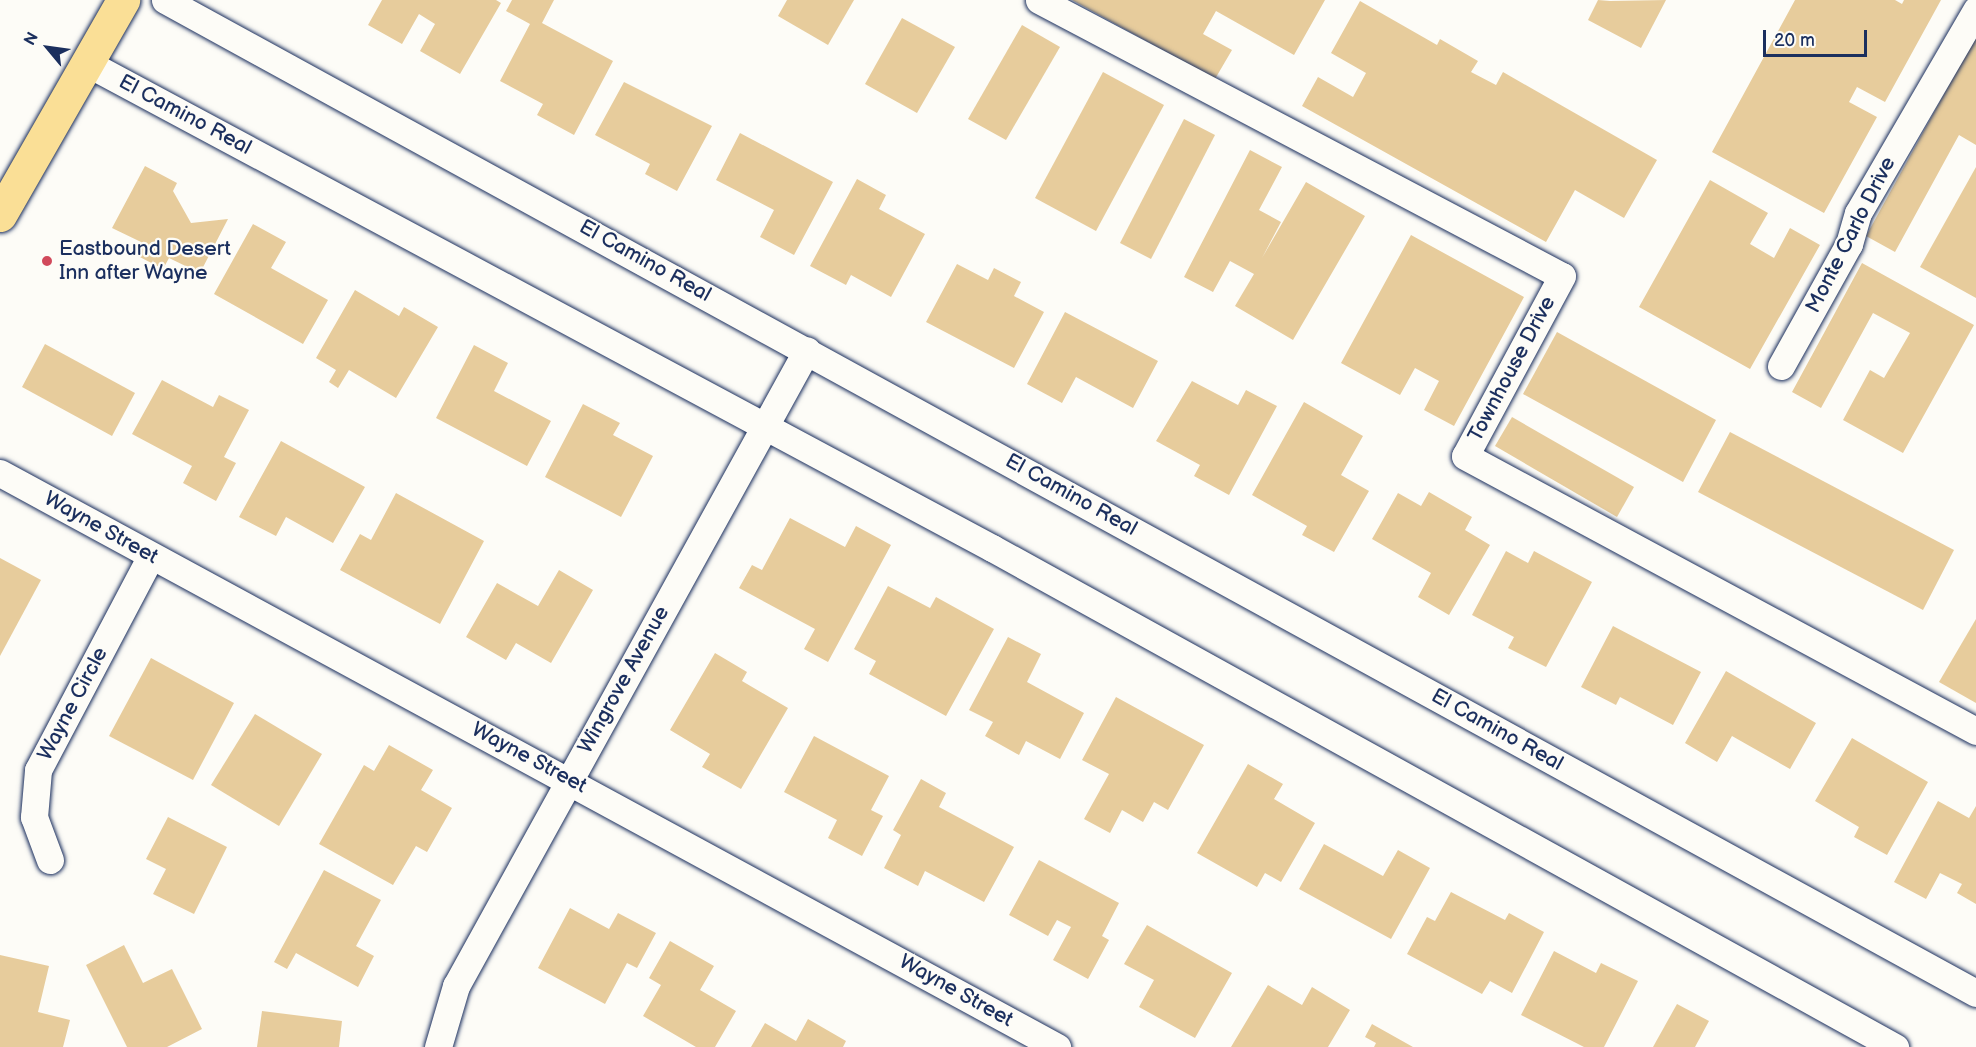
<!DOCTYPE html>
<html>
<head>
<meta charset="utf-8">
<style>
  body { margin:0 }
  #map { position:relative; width:1976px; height:1047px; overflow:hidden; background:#fdfcf7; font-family:"Balsamiq Sans",sans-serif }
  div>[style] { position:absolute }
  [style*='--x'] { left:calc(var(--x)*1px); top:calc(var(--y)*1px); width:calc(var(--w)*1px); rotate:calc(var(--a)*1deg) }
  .building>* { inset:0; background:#e7cc9c }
  .roads { filter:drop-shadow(0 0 2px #1b2f5e) drop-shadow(0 0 2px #1b2f5e) }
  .street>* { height:27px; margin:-13.5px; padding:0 13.5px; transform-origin:13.5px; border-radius:13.5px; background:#fdfcf7 }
  .primary>* { height:33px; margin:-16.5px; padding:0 16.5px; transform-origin:16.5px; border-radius:16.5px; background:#fadf96 }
  .dots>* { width:16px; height:16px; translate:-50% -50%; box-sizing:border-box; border:3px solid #fdfcf7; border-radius:50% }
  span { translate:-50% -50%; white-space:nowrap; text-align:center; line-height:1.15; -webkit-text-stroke:4.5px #fdfcf7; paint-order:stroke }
  .street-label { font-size:21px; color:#1b2f5e }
  .poi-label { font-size:21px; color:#1b2f5e }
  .left { translate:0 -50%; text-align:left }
  .north { position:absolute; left:18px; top:18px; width:60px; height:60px; -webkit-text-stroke:4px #fdfcf7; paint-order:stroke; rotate:299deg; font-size:16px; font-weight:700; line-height:24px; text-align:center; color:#1b2f5e }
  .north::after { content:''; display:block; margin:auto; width:21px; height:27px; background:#1b2f5e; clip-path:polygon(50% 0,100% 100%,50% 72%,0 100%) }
  .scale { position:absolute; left:1763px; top:30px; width:104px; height:27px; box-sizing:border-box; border:3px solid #1b2f5e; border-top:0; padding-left:8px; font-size:18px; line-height:21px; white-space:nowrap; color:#1b2f5e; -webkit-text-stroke:4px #fdfcf7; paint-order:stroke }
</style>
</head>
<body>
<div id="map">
  <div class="building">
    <i style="clip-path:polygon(382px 0,496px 0,501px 3px,460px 74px,420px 51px,435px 24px,419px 14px,402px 44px,368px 25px)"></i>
    <i style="clip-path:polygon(512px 0,554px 0,542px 23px,613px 61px,574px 135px,537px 115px,543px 104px,500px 81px,530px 24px,506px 11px)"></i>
    <i style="clip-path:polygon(787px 0,854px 0,828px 45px,778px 16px)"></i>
    <i style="clip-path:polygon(1072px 0,1325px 0,1294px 55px,1216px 11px,1203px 34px,1232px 50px,1215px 79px)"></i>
    <i style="clip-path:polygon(1598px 0,1610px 1px,1666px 0,1641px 48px,1588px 20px)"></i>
    <i style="clip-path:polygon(1795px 0,1895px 0,1902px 4px,1904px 0,1941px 0,1885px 102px,1857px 87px,1849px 102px,1877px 117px,1824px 213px,1712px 152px)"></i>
    <i style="clip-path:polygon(1360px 1px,1437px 45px,1440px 39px,1478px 61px,1471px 72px,1496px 85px,1503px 72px,1657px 160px,1624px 218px,1575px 190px,1546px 242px,1302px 106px,1318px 77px,1353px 97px,1366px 73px,1331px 53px)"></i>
    <i style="clip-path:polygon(902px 18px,955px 47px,917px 113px,865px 84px)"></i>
    <i style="clip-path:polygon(1022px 25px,1060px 47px,1006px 140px,968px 119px)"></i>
    <i style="clip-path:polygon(1976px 36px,1976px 145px,1959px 135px,1895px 252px,1866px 236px)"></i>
    <i style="clip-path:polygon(1103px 72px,1164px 105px,1096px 231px,1035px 198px)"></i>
    <i style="clip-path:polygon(624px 82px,712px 126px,677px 191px,645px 174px,650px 164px,595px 135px)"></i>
    <i style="clip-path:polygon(1184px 119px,1215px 135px,1151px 259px,1120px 243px)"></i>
    <i style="clip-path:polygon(740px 133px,833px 182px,794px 255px,760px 237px,774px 210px,716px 180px)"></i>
    <i style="clip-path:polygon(1250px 150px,1282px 167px,1259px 210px,1281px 222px,1262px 258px,1306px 182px,1365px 216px,1293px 340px,1235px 306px,1254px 274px,1230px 261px,1213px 292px,1184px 277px)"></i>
    <i style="clip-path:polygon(145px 166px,177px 183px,173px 191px,191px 223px,228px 219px,200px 273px,169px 258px,163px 269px,134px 254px,141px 242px,112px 228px)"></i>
    <i style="clip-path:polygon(1976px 167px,1976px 298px,1920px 267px)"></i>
    <i style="clip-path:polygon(857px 179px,886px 195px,879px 209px,925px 234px,891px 297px,851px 275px,846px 285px,810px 266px)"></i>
    <i style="clip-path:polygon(1710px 180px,1768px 213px,1750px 244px,1774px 258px,1790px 228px,1820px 245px,1750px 369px,1639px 307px)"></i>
    <i style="clip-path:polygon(253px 224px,286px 242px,271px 268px,328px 300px,303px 344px,214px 294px)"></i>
    <i style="clip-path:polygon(1411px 235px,1524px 297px,1454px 426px,1424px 410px,1439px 381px,1415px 368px,1400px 395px,1341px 363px)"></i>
    <i style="clip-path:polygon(1862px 263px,1974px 325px,1903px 453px,1843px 420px,1870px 370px,1884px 378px,1910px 333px,1873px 313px,1821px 408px,1792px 392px)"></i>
    <i style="clip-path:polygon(957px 264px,988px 280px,994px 268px,1021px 282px,1014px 296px,1044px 312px,1014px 368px,926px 322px)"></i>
    <i style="clip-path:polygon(355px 290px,399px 316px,404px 307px,438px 327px,396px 398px,349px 370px,338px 388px,329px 382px,336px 370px,316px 358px)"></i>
    <i style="clip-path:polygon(1065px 312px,1158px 361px,1133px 408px,1076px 377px,1062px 403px,1027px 384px)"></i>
    <i style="clip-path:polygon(1557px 332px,1716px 420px,1683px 482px,1523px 394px)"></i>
    <i style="clip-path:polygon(45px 344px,135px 393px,112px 436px,22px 387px)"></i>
    <i style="clip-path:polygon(474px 345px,508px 363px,494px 391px,551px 421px,527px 466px,436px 418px)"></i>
    <i style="clip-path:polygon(162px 380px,213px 407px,219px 395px,249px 410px,224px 457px,236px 463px,216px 501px,183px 483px,192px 466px,132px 434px)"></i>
    <i style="clip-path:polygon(1192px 381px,1238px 405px,1246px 390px,1277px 406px,1229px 495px,1194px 476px,1200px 465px,1156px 441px)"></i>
    <i style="clip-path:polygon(1304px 402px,1363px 436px,1341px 475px,1369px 491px,1334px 552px,1302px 535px,1307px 526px,1252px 495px)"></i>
    <i style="clip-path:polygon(583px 404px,620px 423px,613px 435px,653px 456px,621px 517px,545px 477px)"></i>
    <i style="clip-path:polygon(1512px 417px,1634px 487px,1617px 517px,1495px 446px)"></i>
    <i style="clip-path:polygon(1730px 432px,1954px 550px,1923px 610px,1698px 492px)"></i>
    <i style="clip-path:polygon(281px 441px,365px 487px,333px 543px,286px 517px,276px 536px,239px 517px)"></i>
    <i style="clip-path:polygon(1429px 492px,1472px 517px,1465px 530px,1490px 545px,1449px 615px,1418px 597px,1431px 573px,1372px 539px,1398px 493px,1421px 506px)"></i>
    <i style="clip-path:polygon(396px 493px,484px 541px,440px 624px,340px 570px,360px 534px,371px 540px)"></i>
    <i style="clip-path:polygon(790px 518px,845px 547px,856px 526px,891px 545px,828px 662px,804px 649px,815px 629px,739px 588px,752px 565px,762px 570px)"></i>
    <i style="clip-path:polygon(1506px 551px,1528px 563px,1534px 551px,1592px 582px,1546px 667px,1508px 648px,1514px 637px,1472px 615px)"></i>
    <i style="clip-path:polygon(0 558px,41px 580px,0 656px)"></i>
    <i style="clip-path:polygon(559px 570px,593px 590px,551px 663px,516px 643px,506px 660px,466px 637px,497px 583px,538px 606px)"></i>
    <i style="clip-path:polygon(888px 586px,930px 608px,936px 597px,994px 629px,946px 716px,869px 674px,876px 661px,854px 649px)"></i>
    <i style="clip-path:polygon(1976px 619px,1976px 703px,1939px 682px)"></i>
    <i style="clip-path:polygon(1613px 626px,1701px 672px,1673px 725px,1620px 697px,1616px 705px,1581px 687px)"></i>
    <i style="clip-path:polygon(1008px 637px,1041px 654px,1027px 682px,1084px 713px,1060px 759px,1026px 741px,1019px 755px,985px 736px,993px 722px,969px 710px)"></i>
    <i style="clip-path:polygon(715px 653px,747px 672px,742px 681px,788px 708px,741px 789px,702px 767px,710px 754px,670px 730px)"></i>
    <i style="clip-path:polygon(151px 658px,234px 703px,193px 780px,109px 736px)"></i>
    <i style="clip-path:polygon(1726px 671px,1816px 723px,1790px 769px,1732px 736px,1717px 762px,1685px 743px)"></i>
    <i style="clip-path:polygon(1116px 697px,1204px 745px,1168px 810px,1154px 802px,1143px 822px,1122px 810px,1110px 833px,1084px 819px,1109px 774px,1082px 760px)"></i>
    <i style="clip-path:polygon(255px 714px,322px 754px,279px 826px,211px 785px)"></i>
    <i style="clip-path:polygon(814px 736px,889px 776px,871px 810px,883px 816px,862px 856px,828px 838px,837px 820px,784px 792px)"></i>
    <i style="clip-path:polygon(1852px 738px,1928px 782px,1887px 855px,1854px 837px,1859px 827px,1815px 801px)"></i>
    <i style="clip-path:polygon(389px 745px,433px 770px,421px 790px,452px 808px,427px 852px,416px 846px,393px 885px,319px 844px,364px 765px,374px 771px)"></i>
    <i style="clip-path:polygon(1248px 764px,1283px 784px,1274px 799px,1315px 823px,1281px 882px,1265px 873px,1257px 887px,1197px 853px)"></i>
    <i style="clip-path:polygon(921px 779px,946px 793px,939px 807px,1014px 847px,984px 902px,925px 871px,918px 886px,884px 868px,901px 835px,893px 830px)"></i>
    <i style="clip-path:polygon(1938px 801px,1969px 818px,1976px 806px,1976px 904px,1957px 893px,1962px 884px,1940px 873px,1926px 899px,1894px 882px)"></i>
    <i style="clip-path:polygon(168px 817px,227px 847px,194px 914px,153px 894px,166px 869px,146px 859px)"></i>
    <i style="clip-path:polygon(1324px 844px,1383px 876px,1398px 850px,1430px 868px,1391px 939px,1299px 889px)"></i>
    <i style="clip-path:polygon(1039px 860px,1119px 903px,1102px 936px,1109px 940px,1088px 979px,1053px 960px,1071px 927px,1057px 920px,1048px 936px,1009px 915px)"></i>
    <i style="clip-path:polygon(324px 870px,381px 900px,356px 946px,374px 956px,358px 987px,296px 953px,287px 969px,274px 962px)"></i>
    <i style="clip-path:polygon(1451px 892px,1505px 920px,1509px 913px,1544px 932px,1512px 993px,1490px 981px,1482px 994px,1407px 954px,1427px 917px,1435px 921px)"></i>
    <i style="clip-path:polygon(570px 908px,609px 929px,618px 913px,656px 933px,637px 968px,627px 963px,605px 1004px,538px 968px)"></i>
    <i style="clip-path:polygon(1147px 925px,1232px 973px,1195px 1038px,1139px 1007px,1154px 980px,1124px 964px)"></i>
    <i style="clip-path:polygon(670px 941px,714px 966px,700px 990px,736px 1011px,715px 1047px,696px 1047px,643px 1016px,661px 985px,649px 978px)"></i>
    <i style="clip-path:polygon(124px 945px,143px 983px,172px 969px,202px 1029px,167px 1047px,127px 1047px,86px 965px)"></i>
    <i style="clip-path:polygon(1554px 951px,1596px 973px,1601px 963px,1638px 981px,1604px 1047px,1584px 1047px,1521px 1015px)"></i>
    <i style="clip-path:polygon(0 955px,49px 966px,38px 1012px,70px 1020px,63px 1047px,0 1047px)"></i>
    <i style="clip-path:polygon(1268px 985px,1302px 1005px,1312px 987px,1350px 1010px,1328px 1047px,1231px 1047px)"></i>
    <i style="clip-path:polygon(1677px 1004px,1709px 1021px,1695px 1047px,1653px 1047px)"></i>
    <i style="clip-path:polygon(262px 1011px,342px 1021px,339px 1047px,257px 1047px)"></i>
    <i style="clip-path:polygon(808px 1019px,846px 1041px,843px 1047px,751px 1047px,765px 1023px,796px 1041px)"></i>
    <i style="clip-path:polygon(1372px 1024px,1413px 1047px,1374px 1047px,1376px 1043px,1365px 1037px)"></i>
  </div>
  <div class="roads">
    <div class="street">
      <i style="--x:165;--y:0;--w:2065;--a:28.74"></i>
      <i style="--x:1039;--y:0;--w:591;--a:27.82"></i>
      <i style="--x:1562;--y:276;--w:204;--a:118.3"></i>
      <i style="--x:1465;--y:456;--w:580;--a:28.29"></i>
      <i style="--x:87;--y:63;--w:1027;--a:28.19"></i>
      <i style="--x:992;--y:548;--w:1032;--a:28.93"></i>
      <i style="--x:1781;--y:366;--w:140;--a:-60.9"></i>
      <i style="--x:1849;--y:244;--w:32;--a:-74"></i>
      <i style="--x:1858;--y:213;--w:235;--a:-59.8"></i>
      <i style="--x:0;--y:473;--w:1203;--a:28.5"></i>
      <i style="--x:50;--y:860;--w:46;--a:-110.4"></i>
      <i style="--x:34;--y:817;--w:47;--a:-85.1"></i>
      <i style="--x:38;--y:770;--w:242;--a:-62.2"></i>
      <i style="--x:438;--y:1047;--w:64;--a:-73.6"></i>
      <i style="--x:456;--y:986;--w:726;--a:-61.11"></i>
    </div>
    <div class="primary">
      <i style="--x:0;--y:215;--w:248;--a:-60.2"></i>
    </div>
  </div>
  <div class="dots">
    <i style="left:47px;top:261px;background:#d1495b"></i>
  </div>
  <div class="street-label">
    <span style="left:185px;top:115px;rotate:28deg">El Camino Real</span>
    <span style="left:1851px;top:235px;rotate:-63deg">Monte Carlo Drive</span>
    <span style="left:645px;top:261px;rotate:29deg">El Camino Real</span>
    <span style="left:1512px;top:369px;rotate:-62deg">Townhouse Drive</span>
    <span style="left:1071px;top:495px;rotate:29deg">El Camino Real</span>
    <span style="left:101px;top:528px;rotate:29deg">Wayne Street</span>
    <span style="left:624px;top:680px;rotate:-61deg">Wingrove Avenue</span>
    <span style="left:73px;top:704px;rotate:-62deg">Wayne Circle</span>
    <span style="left:1497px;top:730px;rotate:29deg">El Camino Real</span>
    <span style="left:529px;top:758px;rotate:28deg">Wayne Street</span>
    <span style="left:956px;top:991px;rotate:29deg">Wayne Street</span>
  </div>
  <div class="poi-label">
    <span class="left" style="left:59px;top:261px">Eastbound Desert<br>Inn after Wayne</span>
  </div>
  <div class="north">N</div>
  <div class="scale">20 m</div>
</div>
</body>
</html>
